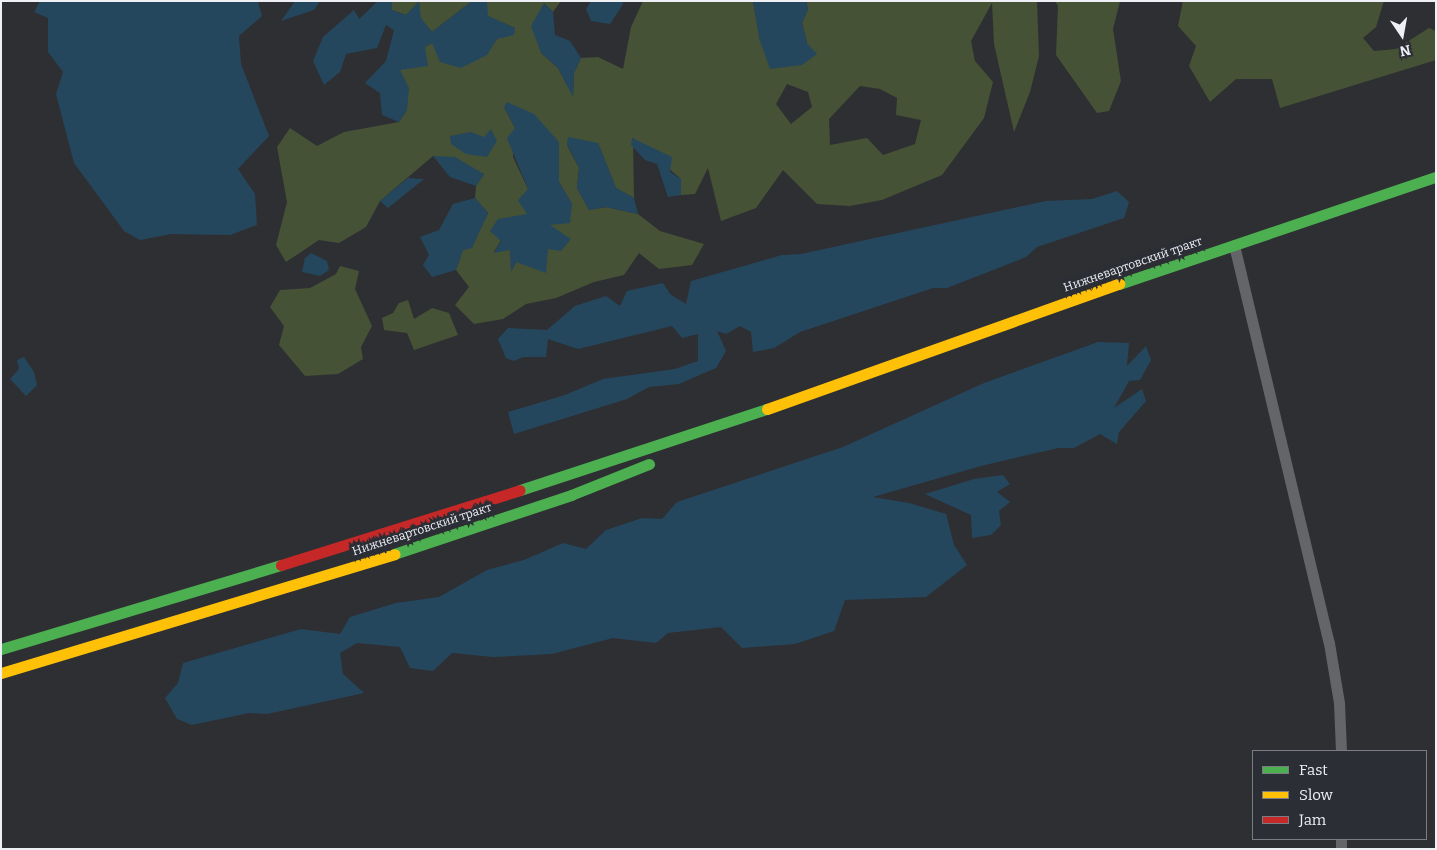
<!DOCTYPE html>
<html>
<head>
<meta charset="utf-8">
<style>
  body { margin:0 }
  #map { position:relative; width:1437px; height:850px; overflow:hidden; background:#2e2f33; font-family:Bitter,serif }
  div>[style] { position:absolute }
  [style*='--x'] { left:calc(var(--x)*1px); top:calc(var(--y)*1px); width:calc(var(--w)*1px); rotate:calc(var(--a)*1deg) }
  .green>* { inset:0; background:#455236 }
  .water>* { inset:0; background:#25475d }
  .lane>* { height:11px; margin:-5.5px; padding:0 5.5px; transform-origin:5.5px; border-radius:5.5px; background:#646568 }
  .fast>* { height:11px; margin:-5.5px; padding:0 5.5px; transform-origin:5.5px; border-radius:5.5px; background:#4caf50 }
  .slow>* { height:11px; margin:-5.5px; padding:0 5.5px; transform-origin:5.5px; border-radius:5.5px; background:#ffc107 }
  .jam>* { height:11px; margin:-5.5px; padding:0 5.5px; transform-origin:5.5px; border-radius:5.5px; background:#c62828 }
  span { translate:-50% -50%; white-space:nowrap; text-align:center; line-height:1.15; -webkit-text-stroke:5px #2c2e35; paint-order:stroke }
  .street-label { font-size:12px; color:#eff0f5 }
  .frame { position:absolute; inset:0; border:2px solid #eff0f5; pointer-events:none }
  .legend { position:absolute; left:1252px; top:750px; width:175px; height:90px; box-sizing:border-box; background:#2c2e35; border:1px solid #7a7c82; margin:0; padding:6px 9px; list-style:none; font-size:15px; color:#eff0f5 }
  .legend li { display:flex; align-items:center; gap:10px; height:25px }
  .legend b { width:25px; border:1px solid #7a7c82 }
  .north { position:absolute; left:1377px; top:10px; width:50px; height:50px; -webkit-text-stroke:4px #2c2e35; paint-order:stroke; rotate:168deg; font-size:14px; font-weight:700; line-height:20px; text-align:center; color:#eff0f5 }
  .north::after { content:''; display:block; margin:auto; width:18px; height:22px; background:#eff0f5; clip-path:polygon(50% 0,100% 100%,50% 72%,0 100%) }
</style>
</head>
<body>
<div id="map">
  <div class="green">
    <i style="clip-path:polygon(392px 1px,472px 1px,432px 32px,420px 18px,419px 2px,406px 15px,392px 10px)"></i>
    <i style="clip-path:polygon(evenodd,487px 1px,561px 1px,553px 12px,544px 3px,541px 53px,558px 68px,573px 96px,574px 73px,581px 58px,598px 57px,623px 69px,631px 27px,643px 1px,753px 1px,760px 41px,807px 43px,802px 23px,808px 9px,806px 1px,1037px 1px,1039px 56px,1030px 92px,1014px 132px,994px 44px,992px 3px,971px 41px,975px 61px,993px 82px,984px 118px,942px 175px,882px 200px,850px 206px,817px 204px,783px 170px,756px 208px,721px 221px,708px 168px,695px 194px,681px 195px,681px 179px,633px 138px,634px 198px,616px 188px,598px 143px,567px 145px,579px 168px,577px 188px,589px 210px,606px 207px,638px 214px,660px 231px,704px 244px,692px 265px,659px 269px,639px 253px,624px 275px,594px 282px,556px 298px,526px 304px,503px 319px,474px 324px,455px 305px,469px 287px,456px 270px,463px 250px,472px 247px,488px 213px,475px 198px,476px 186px,484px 174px,433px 156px,380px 201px,366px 227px,339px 243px,319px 240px,286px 262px,276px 245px,287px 202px,277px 147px,290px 128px,317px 146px,344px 132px,399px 122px,407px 110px,400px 70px,425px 47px,432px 43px,486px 55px,497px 39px,515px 28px,487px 16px,487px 1px,787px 84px,808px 92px,812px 107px,791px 124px,776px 104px,787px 84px,487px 1px,860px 86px,880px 89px,897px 98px,896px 115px,921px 120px,915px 144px,883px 155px,867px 138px,830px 145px,829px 119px,860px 86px,487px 1px,504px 107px,558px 142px,559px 182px,572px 204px,549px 224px,548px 249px,516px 262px,512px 270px,510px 249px,494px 252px,501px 240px,528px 214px,528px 189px,513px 157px,515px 128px,504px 107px)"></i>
    <i style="clip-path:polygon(1055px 1px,1120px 1px,1113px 29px,1121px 81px,1109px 111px,1097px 113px,1056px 55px,1058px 6px)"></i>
    <i style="clip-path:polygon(1183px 1px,1384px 1px,1376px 27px,1363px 38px,1374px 51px,1396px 49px,1429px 28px,1436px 31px,1436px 60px,1280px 108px,1272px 79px,1236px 79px,1210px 102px,1189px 66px,1196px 46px,1178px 26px)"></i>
    <i style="clip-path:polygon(340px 266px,359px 271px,355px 289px,372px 326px,361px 347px,363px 359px,338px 374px,305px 376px,279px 345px,284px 326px,270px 307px,280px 290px,310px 288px,336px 274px)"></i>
    <i style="clip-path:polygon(408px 300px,414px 319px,432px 308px,449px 313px,458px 335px,414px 350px,407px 333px,384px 330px,382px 318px,393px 313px,399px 303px)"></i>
  </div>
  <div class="water">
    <i style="clip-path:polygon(40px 1px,258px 2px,262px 16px,239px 36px,241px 64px,269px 136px,238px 169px,255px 194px,257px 225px,230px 235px,171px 234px,140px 240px,124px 231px,74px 163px,56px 94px,63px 72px,48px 52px,48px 18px,34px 12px)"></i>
    <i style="clip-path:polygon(295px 1px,320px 1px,314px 10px,281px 21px)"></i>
    <i style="clip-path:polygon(378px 1px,392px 1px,392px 10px,406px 15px,419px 1px,421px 18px,432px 32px,472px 1px,487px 1px,488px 16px,515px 28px,514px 35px,497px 39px,487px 55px,461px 68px,440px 62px,432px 43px,425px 47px,428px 66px,400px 70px,409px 88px,407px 110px,399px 122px,382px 115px,380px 93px,365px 83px,386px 61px,394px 30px,386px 25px,377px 48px,346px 54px,340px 72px,324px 85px,313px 61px,323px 37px,354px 10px,359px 19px)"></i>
    <i style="clip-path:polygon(591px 1px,622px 1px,623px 4px,610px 24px,591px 21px,586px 9px)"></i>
    <i style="clip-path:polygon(753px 1px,806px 1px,808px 9px,802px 23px,807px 43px,817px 54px,802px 65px,770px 69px,760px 41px)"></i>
    <i style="clip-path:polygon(544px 3px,553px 12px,555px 35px,570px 41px,581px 58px,574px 73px,573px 97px,558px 68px,541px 53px,531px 26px)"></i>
    <i style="clip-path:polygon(507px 102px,534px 114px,559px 142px,559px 182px,572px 204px,570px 223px,550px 225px,571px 239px,561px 251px,548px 249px,546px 273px,516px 262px,511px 272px,510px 250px,494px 253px,501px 241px,490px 231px,498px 219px,527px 214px,518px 200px,528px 189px,507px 138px,515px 128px,504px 107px)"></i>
    <i style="clip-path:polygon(491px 129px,497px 141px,487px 157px,466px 154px,451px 144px,450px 136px,471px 132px,484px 137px)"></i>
    <i style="clip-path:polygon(568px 137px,598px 143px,616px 188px,634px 198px,638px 214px,606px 207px,589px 210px,577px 188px,579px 168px,567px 144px)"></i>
    <i style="clip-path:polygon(632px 138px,672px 157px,670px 172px,681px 179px,681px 195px,668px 197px,657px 164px,645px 160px,631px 145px)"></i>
    <i style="clip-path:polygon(433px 156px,455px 157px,484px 174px,476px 186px,450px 177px)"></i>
    <i style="clip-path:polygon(408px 178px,424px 179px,388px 208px,380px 201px)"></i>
    <i style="clip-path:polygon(1117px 191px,1129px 202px,1124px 218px,1037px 247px,1026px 257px,947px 288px,933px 288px,800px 332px,774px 348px,753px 352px,751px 332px,740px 326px,726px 334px,717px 331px,726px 351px,716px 368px,679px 384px,649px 387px,627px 399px,514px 434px,508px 412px,565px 395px,603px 379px,675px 369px,698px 361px,698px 334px,682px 338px,672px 326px,578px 349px,548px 339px,546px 357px,523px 357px,514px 361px,506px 358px,498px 339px,508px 328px,547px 330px,575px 306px,606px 296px,620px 306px,627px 291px,663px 283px,670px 294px,686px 304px,691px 281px,782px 255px,801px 254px,1046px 201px,1092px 199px)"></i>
    <i style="clip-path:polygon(475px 198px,488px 213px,472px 248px,463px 250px,456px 270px,432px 277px,423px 265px,429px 255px,420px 237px,439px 230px,453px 204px)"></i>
    <i style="clip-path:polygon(311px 253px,327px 261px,329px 270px,320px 276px,302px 272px,305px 258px)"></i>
    <i style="clip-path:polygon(1098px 342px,1129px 343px,1127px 366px,1146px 346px,1151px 360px,1140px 380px,1129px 381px,1114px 408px,1142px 389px,1146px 401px,1119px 432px,1117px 444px,1100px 434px,1074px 448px,1058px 448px,981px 466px,873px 497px,909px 503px,946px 514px,954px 545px,967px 565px,926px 597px,845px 600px,834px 631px,795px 644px,742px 648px,721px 627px,668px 633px,656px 643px,613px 638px,552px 654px,493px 657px,452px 653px,433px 671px,410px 668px,400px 647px,357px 643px,340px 653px,343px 674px,364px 693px,267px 714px,249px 713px,192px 725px,177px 719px,165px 698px,178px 683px,183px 663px,301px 629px,340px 634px,350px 617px,396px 603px,439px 597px,487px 570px,524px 560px,563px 543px,586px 549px,606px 530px,642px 518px,662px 519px,677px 502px,843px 447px,984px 383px)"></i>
    <i style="clip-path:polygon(24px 357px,34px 372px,37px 385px,26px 396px,10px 379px,19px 369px,17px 360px)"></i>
    <i style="clip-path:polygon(1003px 475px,1010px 484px,997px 492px,1010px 502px,999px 511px,1001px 525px,991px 535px,972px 538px,971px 515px,925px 494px,974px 479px)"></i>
  </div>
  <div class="lane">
    <i style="--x:1234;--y:245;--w:409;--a:76.6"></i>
    <i style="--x:1329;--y:643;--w:61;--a:80.5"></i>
    <i style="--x:1339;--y:703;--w:48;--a:87.6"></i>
    <i style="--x:1341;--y:849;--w:10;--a:-90"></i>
  </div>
  <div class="fast">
    <i style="--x:1119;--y:284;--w:335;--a:-18.7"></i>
    <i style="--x:520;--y:490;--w:260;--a:-18.2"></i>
    <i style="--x:394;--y:554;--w:187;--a:-18.4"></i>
    <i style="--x:571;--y:495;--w:84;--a:-21.7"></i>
    <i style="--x:1;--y:649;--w:292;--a:-16.7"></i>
  </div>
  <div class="slow">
    <i style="--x:767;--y:409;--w:374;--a:-19.6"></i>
    <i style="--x:1;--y:673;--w:411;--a:-16.8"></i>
  </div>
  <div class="jam">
    <i style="--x:281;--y:565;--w:250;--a:-17.4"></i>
  </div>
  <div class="street-label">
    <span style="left:1133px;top:265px;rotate:-19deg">Нижневартовский тракт</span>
    <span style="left:422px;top:530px;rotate:-18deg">Нижневартовский тракт</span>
  </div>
  <div class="frame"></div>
  <ul class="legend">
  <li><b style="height:6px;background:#4caf50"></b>Fast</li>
  <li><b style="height:6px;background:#ffc107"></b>Slow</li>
  <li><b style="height:6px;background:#c62828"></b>Jam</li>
  </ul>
  <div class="north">N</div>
</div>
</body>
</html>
